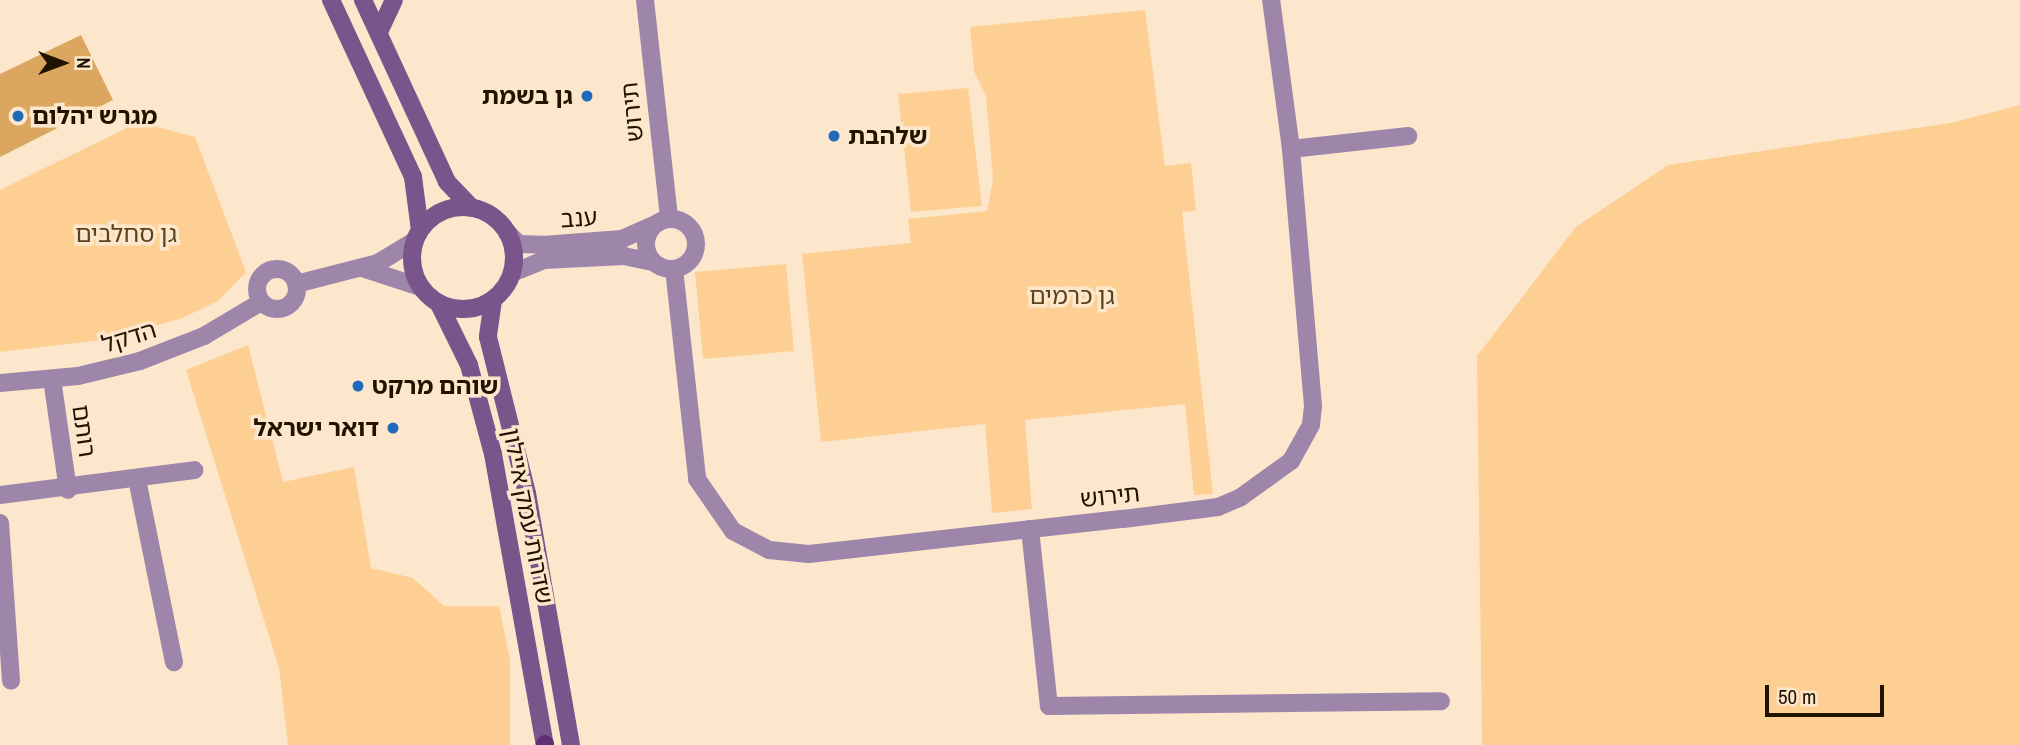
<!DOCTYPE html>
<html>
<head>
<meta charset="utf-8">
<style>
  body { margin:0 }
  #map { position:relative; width:2020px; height:745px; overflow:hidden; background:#fce7cc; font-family:"Archivo Narrow","Noto Sans Hebrew",sans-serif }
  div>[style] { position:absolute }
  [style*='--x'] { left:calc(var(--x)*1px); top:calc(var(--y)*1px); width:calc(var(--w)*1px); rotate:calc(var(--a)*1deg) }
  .green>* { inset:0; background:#fecf93 }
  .building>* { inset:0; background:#daa660 }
  .street>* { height:18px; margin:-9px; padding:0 9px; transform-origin:9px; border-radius:9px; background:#9e86ab }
  .street>.ring { margin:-9px; padding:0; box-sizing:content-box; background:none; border:18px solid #9e86ab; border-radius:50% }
  .secondary>* { height:18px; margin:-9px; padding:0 9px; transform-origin:9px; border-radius:9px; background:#79558b }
  .secondary>.ring { margin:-9px; padding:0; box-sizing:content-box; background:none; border:18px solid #79558b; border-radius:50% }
  .primary>* { height:18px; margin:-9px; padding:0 9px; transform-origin:9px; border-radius:9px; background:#5e3174 }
  .dots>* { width:19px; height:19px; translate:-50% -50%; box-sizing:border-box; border:4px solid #fce7cc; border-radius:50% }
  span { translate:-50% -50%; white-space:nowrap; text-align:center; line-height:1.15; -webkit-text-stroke:7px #fce7cc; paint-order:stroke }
  .poi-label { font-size:24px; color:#221300; font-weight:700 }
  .right { translate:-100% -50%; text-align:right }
  .left { translate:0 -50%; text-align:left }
  .street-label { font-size:24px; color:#221300 }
  .park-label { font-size:24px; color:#5c4119 }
  .north { position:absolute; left:28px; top:28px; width:70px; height:70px; -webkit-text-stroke:5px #fce7cc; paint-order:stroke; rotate:90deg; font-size:19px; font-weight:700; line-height:28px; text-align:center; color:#221300 }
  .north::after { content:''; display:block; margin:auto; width:24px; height:32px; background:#221300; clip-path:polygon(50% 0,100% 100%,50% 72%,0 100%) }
  .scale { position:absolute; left:1765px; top:685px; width:119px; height:32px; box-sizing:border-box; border:4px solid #221300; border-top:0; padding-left:9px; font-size:21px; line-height:24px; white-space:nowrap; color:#221300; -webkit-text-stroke:5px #fce7cc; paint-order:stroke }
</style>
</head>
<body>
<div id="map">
  <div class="green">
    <i style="clip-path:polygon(1145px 10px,1165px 166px,1191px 163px,1196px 211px,1182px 212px,1213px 494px,1194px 495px,1185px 404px,1025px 420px,1032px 509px,992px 513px,985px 424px,821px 442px,802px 254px,911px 243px,908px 219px,987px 211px,993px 179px,986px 96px,974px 71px,970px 27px)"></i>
    <i style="clip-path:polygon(968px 88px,982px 206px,911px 212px,898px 94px)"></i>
    <i style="clip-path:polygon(2020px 105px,2020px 745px,1482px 745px,1477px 356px,1576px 227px,1668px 165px,1950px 123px)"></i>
    <i style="clip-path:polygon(139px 122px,195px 137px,246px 272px,218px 301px,180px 319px,101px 340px,0 352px,0 190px)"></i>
    <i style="clip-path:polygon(786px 264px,794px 351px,703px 359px,695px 272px)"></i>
    <i style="clip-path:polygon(248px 345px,283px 482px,354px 467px,371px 568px,413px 578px,444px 606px,499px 606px,510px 659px,510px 745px,288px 745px,279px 668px,186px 370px)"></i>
  </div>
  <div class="building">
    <i style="clip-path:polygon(81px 35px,113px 100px,0 157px,0 74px)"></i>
  </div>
  <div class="street">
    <i style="--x:645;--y:0;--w:220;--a:83.7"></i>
    <i style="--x:1291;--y:149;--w:118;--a:-6.3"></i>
    <i class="ring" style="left:646px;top:219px;width:32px;height:32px"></i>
    <i style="--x:507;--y:232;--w:17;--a:45"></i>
    <i style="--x:519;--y:244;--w:24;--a:2"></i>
    <i style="--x:543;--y:245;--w:79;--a:-4.3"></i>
    <i style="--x:622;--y:239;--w:34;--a:-24"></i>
    <i style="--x:365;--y:269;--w:58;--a:18.1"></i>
    <i style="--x:674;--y:269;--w:211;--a:83.7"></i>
    <i style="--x:697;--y:479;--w:63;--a:55.3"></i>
    <i style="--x:733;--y:531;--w:41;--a:27.8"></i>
    <i style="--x:769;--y:550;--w:40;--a:5.7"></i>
    <i style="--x:809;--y:554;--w:316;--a:-6.4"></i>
    <i style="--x:1123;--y:519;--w:96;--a:-7.2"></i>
    <i style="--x:1218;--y:507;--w:25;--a:-23"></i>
    <i style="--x:1241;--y:497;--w:62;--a:-35.8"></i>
    <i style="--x:1291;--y:461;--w:41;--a:-60.9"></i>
    <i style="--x:1311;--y:425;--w:19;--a:-84"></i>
    <i style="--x:1313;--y:406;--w:258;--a:-94.9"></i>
    <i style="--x:1291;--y:149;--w:150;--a:-97.6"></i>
    <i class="ring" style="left:257px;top:269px;width:22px;height:22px"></i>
    <i style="--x:512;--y:273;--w:35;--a:-22"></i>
    <i style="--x:544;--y:260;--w:80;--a:-2.9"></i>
    <i style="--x:624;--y:256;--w:30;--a:12"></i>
    <i style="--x:296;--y:284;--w:85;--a:-14.4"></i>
    <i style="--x:378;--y:263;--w:42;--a:-31.4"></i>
    <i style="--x:52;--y:379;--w:112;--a:81.8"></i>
    <i style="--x:0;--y:383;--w:78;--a:-5.1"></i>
    <i style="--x:78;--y:376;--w:64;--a:-13.6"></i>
    <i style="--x:140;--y:361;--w:69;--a:-21.3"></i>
    <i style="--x:204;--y:336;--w:66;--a:-30.8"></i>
    <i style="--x:137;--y:479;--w:187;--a:78.6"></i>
    <i style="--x:0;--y:495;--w:196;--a:-7.3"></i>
    <i style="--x:0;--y:523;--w:158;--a:86"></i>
    <i style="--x:1030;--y:529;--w:178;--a:83.9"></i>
    <i style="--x:1049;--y:706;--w:392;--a:-0.7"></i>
  </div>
  <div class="secondary">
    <i style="--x:331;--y:0;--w:195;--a:65.1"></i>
    <i style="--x:413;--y:177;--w:53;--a:82.5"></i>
    <i style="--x:363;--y:0;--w:200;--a:65.2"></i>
    <i style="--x:447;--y:182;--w:36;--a:46"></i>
    <i style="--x:379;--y:32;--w:35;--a:-65"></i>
    <i class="ring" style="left:412px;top:207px;width:84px;height:84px"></i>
    <i style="--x:493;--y:300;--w:37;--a:98"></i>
    <i style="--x:488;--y:337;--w:161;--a:76"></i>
    <i style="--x:527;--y:493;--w:256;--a:80.1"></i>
    <i style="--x:439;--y:304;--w:68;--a:63.8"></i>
    <i style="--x:469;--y:365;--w:92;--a:74.9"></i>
    <i style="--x:493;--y:454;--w:296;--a:79.9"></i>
  </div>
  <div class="primary">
    <i style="--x:545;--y:745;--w:1;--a:-90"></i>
  </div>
  <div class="dots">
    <i style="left:587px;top:96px;background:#1f6aba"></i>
    <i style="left:18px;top:116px;background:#1f6aba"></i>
    <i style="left:834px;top:136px;background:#1f6aba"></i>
    <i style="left:358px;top:386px;background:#1f6aba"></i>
    <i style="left:393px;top:428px;background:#1f6aba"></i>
  </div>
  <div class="poi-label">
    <span class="right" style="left:573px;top:96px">גן בשמת</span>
    <span class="left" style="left:32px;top:116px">מגרש יהלום</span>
    <span class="left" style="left:848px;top:136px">שלהבת</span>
    <span class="left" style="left:372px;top:386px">שוהם מרקט</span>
    <span class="right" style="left:379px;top:428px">דואר ישראל</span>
  </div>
  <div class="street-label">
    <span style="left:632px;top:112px;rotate:-96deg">תירוש</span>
    <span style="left:579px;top:218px;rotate:-4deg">ענב</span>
    <span style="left:129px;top:337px;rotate:-17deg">הדקל</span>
    <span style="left:84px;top:431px;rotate:82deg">רותם</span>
    <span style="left:1110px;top:496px;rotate:-6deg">תירוש</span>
    <span style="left:528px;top:516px;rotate:79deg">שדרות עמק איילון</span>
  </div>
  <div class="park-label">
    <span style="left:126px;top:234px">גן סחלבים</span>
    <span style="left:1072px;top:296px">גן כרמים</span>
  </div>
  <div class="north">N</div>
  <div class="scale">50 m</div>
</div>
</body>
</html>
